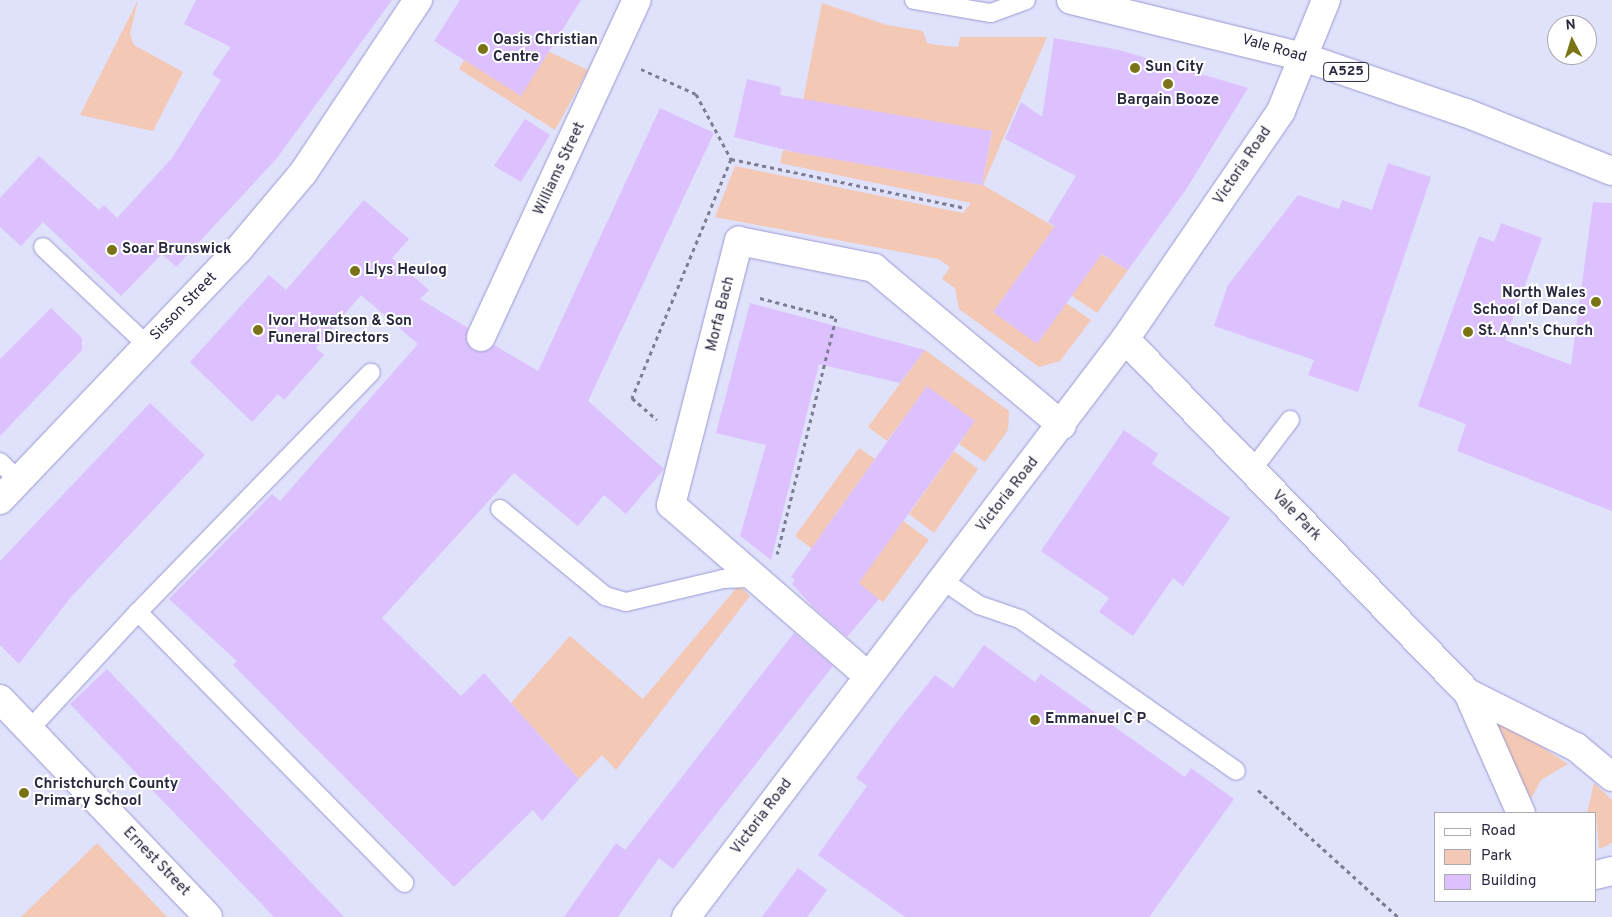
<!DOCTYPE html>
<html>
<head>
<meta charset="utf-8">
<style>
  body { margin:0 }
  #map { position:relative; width:1612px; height:917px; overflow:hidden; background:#e0e1fa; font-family:Overpass,sans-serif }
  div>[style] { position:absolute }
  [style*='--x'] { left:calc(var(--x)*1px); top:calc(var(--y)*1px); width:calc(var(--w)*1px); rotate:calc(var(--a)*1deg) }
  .green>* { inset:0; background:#f3c8b5 }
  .building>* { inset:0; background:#ddc1fe }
  .path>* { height:3px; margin-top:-1.5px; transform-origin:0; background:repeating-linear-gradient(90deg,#7c7c94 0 4px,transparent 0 8px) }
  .roads { filter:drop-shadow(0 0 1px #9a98d3) drop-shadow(0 0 1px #9a98d3) }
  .lane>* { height:18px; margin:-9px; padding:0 9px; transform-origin:9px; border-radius:9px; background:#fff }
  .street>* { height:28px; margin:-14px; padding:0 14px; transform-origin:14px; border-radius:14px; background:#fff }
  .primary>* { height:28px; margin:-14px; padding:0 14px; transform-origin:14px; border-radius:14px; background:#fff }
  .dots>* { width:14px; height:14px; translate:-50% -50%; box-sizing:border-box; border:2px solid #fff; border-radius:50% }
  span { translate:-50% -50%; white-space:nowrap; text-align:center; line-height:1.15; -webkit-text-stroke:4px #fff; paint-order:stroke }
  .shield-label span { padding:1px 4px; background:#fff; border:1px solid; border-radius:4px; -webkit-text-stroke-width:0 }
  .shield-label { font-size:14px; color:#28283f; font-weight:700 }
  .poi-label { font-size:15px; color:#28283f; font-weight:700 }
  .left { translate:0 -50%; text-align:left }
  .right { translate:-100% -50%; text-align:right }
  .street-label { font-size:15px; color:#28283f }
  .legend { position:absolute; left:1434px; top:812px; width:162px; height:90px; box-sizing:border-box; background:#fff; border:1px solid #a9a9b2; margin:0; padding:6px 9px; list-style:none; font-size:15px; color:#28283f }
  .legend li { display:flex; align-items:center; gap:10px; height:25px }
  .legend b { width:25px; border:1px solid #a9a9b2 }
  .north { position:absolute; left:1547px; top:15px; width:50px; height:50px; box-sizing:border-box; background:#fff; border:1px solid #a9a9b2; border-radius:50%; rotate:355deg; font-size:14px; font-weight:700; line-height:20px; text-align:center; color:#28283f }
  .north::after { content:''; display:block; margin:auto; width:18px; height:22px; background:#7b7417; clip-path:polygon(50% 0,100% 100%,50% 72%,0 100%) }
</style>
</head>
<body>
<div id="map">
  <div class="green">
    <i style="clip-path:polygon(138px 0,130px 34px,134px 45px,183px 72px,153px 131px,80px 115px)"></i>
    <i style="clip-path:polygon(evenodd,822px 3px,887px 25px,923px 31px,927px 43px,937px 45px,958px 47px,960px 37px,1047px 37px,983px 185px,1128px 270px,1097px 313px,1072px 296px,1046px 239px,993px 312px,1037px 343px,1066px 303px,1091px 320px,1060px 361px,1039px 367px,959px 309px,955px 288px,942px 279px,950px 267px,938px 259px,715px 217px,735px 166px,963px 213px,971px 203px,780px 163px,783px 150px,793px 152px,822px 3px,992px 132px,982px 185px,800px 153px,992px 131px,992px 132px)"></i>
    <i style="clip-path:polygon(543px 49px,588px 70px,555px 130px,459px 69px,464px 60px,531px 79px,544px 59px)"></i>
    <i style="clip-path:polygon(925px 350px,1009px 411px,1008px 430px,985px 462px,959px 444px,975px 421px,927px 387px,887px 441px,868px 427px)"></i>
    <i style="clip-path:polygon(859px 448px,875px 459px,825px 529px,873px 563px,903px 521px,929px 540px,883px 602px,795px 536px)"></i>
    <i style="clip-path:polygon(954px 451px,978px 469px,934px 533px,909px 514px)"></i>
    <i style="clip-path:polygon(739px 585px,750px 596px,616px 770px,602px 755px,579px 779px,511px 703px,570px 636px,643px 699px)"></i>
    <i style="clip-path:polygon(1493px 715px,1568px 764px,1541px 780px,1531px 799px,1486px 721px)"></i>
    <i style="clip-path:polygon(1594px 783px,1612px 800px,1612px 843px,1599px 849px,1596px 813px,1587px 813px)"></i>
    <i style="clip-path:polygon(97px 843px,167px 917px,21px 917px)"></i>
  </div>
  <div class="building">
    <i style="clip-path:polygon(196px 0,392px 0,277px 158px,176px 267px,162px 254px,121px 296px,43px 222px,21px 246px,0 227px,0 198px,39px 156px,99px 210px,104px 205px,117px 218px,172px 158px,221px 80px,212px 74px,231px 47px,184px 24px)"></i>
    <i style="clip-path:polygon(460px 0,581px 0,521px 96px,434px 41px)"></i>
    <i style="clip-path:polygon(1054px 38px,1119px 50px,1248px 88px,1187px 188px,1128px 270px,1102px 254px,1037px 344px,993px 312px,1055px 226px,1048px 222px,1076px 176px,1005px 139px,1021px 102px,1042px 117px)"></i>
    <i style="clip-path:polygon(747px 79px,781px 87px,780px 95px,992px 131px,982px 185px,799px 153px,734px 137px)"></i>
    <i style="clip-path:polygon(660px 108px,714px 133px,588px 401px,664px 469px,626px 514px,604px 495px,578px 526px,514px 473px,382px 618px,461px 696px,484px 673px,579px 779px,542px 821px,533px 810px,454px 887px,233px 665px,237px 661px,169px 599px,272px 494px,280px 501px,418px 344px,361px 295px,316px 348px,324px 355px,284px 400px,278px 394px,252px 422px,190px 362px,269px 275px,286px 290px,364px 200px,409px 239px,392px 258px,429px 290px,420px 299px,468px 328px,466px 339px,474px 351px,483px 352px,494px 345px,538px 371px)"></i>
    <i style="clip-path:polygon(525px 119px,550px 135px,521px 182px,494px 166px)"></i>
    <i style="clip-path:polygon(1388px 163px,1431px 177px,1358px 392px,1308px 375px,1314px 360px,1214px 326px,1228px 285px,1298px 195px,1339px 209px,1342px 200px,1372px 210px)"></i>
    <i style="clip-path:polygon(1593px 202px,1612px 203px,1612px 511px,1457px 451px,1466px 424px,1418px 406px,1479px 236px,1494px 242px,1501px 223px,1542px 238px,1505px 340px,1571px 365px)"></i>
    <i style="clip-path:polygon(750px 303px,925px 350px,900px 383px,819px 364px,771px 560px,740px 536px,766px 445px,716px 433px)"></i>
    <i style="clip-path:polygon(51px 308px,82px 338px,82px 350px,0 436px,0 359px)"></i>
    <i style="clip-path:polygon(927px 386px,975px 421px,859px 583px,879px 599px,847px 637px,814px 608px,792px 584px,795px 580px,791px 577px)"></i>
    <i style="clip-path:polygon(150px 403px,205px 455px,71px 597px,19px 664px,0 645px,0 561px)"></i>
    <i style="clip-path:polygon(1124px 430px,1158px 454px,1152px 464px,1230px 518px,1183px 586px,1173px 578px,1133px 636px,1099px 612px,1109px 598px,1041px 551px)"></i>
    <i style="clip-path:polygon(794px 633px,833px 666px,673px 869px,659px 858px,618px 917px,564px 917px,616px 843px,625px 850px)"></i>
    <i style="clip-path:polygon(984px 645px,1035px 682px,1041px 674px,1185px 777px,1191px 768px,1234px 799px,1149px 917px,905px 917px,818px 855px,867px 786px,856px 778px,893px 727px,935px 675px,953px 688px)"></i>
    <i style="clip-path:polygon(107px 669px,344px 917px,274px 917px,70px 704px)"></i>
    <i style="clip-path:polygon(798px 868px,827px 890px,807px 917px,762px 917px)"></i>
  </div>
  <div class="path">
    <i style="--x:641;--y:69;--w:60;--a:24.4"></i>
    <i style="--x:696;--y:94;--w:74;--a:61.7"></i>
    <i style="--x:731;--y:159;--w:259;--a:112.5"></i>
    <i style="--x:632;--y:398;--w:33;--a:41"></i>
    <i style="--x:731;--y:159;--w:240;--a:11.8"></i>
    <i style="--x:760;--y:298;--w:79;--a:14.7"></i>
    <i style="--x:836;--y:318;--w:243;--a:104"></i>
    <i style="--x:1258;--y:790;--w:189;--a:42.2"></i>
  </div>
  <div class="roads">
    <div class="lane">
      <i style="--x:914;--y:0;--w:78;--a:9.6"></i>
      <i style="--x:991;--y:13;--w:37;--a:-20"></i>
      <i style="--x:43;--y:247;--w:143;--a:43.3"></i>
      <i style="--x:0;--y:462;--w:27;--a:45"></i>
      <i style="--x:1252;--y:470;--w:63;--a:-52.8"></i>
      <i style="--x:500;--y:509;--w:136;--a:39.6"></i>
      <i style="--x:605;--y:596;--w:22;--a:16"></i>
      <i style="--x:626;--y:602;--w:100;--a:-13.3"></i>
      <i style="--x:723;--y:579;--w:34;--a:-2"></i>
      <i style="--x:942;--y:580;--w:45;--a:34"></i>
      <i style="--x:979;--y:605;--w:43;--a:18.9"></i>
      <i style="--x:1020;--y:619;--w:264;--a:35.1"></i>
      <i style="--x:138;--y:612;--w:334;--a:-45.8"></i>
      <i style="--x:29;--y:730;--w:161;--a:-47.3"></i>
      <i style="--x:138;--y:612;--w:380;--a:45.5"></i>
    </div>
    <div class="street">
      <i style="--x:481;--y:337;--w:371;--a:-65.2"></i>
      <i style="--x:1125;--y:339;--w:493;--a:45.9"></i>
      <i style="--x:1468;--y:693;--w:121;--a:26.6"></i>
      <i style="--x:1576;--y:747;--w:47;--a:39.8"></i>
      <i style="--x:0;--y:500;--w:347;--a:-46.4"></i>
      <i style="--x:239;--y:249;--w:99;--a:-49.9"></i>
      <i style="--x:303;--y:173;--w:208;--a:-56.4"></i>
      <i style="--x:868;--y:676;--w:261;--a:-139"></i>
      <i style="--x:671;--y:505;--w:273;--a:-75.6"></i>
      <i style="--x:739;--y:241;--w:138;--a:11.3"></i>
      <i style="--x:874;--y:268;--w:245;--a:39.9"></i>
      <i style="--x:1468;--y:693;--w:131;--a:66.2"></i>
      <i style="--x:0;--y:699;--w:301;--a:46.3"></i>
      <i style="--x:1596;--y:875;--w:16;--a:-14"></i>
      <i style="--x:686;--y:917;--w:726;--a:-52.78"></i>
      <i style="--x:1125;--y:339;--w:276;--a:-55.6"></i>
      <i style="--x:1281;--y:111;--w:120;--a:-67.9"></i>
    </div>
    <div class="primary">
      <i style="--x:1071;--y:0;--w:239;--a:13.8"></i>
      <i style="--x:1303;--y:57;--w:172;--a:19"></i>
      <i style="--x:1466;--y:113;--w:157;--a:21.7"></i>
    </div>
  </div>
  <div class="dots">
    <i style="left:483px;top:49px;background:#7b7417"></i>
    <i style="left:1135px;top:68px;background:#7b7417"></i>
    <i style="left:1168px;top:84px;background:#7b7417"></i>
    <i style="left:112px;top:250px;background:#7b7417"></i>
    <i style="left:355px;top:271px;background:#7b7417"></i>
    <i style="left:1596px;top:302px;background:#7b7417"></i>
    <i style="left:258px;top:330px;background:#7b7417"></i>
    <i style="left:1468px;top:332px;background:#7b7417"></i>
    <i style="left:1035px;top:720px;background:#7b7417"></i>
    <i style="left:24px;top:793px;background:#7b7417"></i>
  </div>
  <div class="shield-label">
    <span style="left:1346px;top:72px">A525</span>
  </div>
  <div class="poi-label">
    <span class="left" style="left:493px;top:49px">Oasis Christian<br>Centre</span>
    <span class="left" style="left:1145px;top:68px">Sun City</span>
    <span style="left:1168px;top:101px">Bargain Booze</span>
    <span class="left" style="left:122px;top:250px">Soar Brunswick</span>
    <span class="left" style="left:365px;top:271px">Llys Heulog</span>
    <span class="right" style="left:1586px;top:302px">North Wales<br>School of Dance</span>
    <span class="left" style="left:268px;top:330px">Ivor Howatson &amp; Son<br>Funeral Directors</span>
    <span class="left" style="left:1478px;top:332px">St. Ann's Church</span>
    <span class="left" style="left:1045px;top:720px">Emmanuel C P</span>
    <span class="left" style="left:34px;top:793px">Christchurch County<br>Primary School</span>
  </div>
  <div class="street-label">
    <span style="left:1274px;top:49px;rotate:16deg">Vale Road</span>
    <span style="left:1243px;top:166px;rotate:-56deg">Victoria Road</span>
    <span style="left:560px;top:169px;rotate:-65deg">Williams Street</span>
    <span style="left:184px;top:307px;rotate:-46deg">Sisson Street</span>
    <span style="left:721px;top:314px;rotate:-76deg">Morfa Bach</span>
    <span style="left:1008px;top:495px;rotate:-52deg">Victoria Road</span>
    <span style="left:1296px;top:516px;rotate:46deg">Vale Park</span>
    <span style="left:762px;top:817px;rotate:-53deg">Victoria Road</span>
    <span style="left:156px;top:862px;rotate:46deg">Ernest Street</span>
  </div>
  <ul class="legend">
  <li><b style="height:6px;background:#fff"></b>Road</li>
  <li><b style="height:14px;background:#f3c8b5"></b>Park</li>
  <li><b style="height:14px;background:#ddc1fe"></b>Building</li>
  </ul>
  <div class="north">N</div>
</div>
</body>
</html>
